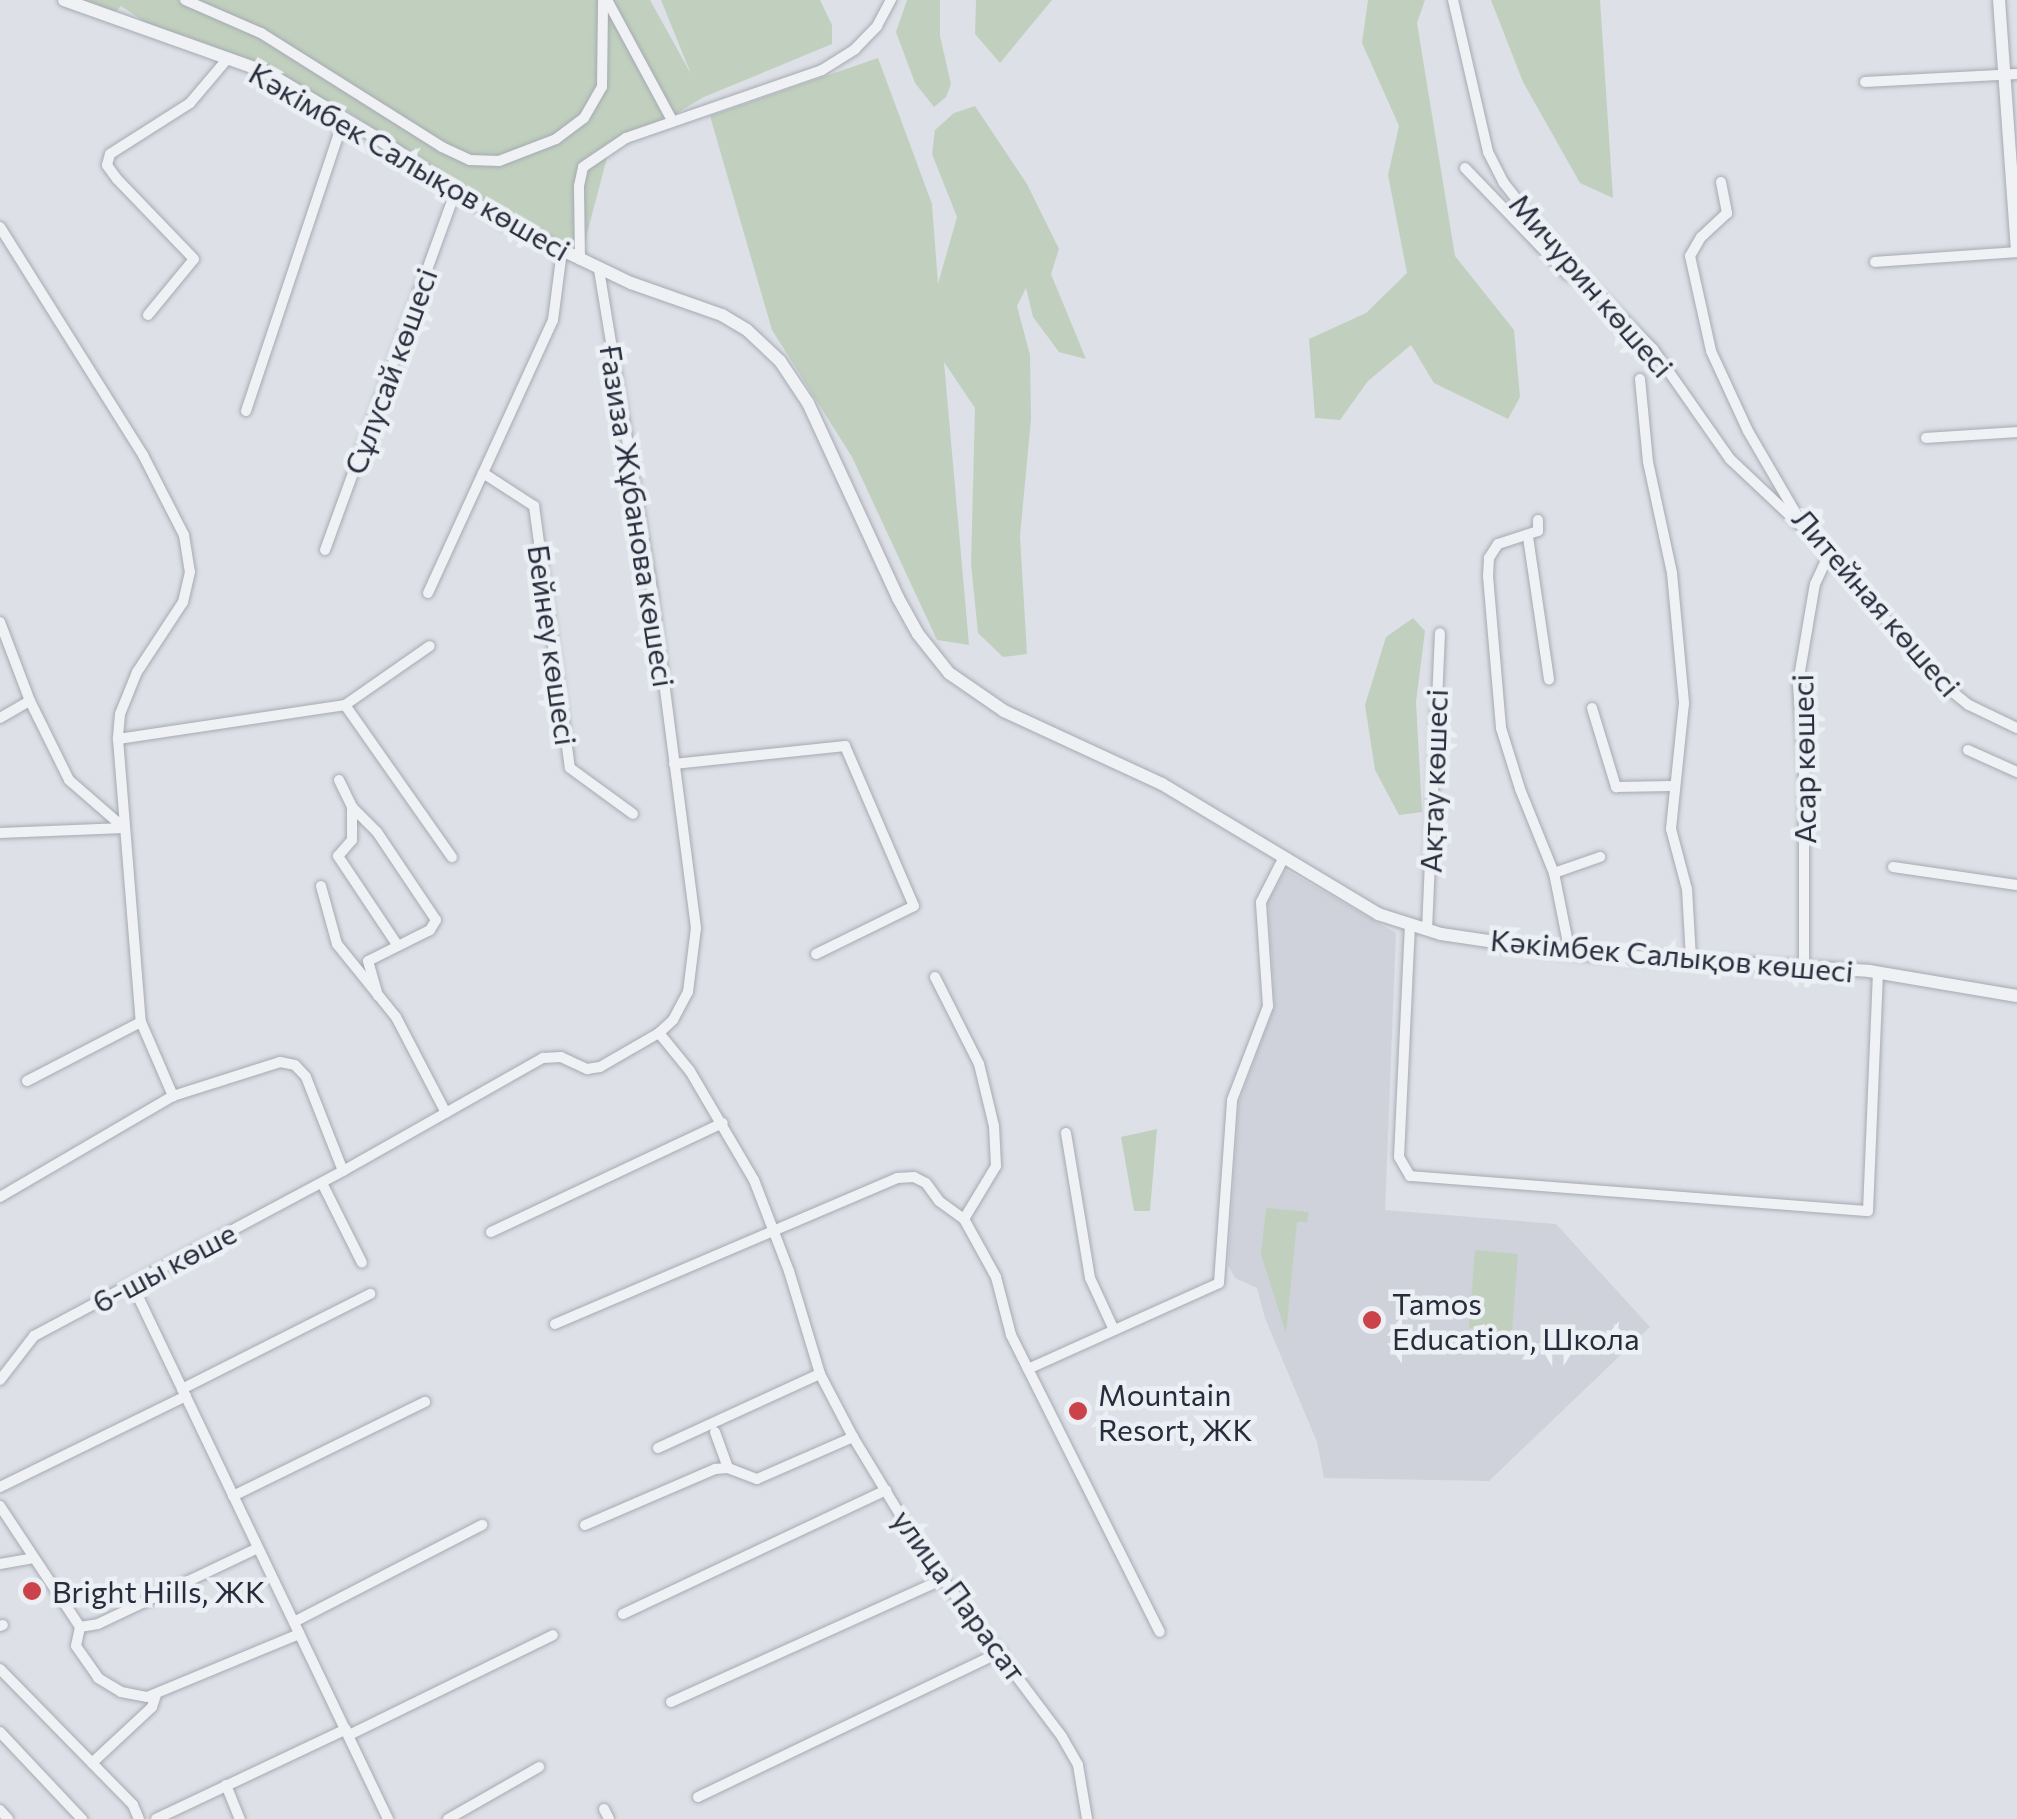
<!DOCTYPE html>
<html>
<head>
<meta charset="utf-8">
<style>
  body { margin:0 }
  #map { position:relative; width:2017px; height:1819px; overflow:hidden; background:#dde0e6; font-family:Commissioner,sans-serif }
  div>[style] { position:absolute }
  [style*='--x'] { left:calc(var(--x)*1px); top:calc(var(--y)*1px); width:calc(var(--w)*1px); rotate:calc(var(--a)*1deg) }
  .built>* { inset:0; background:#cfd2db }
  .green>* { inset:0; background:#c1d0be }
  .roads { filter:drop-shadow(0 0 2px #a6aab3) drop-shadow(0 0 2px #a6aab3) }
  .minor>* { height:10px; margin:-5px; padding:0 5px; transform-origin:5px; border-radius:5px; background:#eff1f5 }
  .tertiary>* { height:12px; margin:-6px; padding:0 6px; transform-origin:6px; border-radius:6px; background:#eff1f5 }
  .dots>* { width:28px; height:28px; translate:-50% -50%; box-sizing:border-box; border:5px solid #eceff4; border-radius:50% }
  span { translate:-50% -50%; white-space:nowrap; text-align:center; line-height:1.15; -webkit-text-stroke:9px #eceff4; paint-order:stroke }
  .street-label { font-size:30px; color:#272d3c }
  .poi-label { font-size:30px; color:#272d3c }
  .left { translate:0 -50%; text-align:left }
</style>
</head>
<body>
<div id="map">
  <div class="built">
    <i style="clip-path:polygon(1286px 870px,1396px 933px,1385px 1210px,1556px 1224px,1650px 1327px,1489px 1481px,1324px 1478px,1317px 1442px,1265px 1318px,1257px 1288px,1235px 1278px,1228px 1265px,1239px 1103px,1275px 1005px,1268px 901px)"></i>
  </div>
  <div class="green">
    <i style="clip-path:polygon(75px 0,650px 0,691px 74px,661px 0,820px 0,832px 25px,832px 44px,704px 97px,608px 154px,580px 260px,339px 106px,172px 40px,121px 6px,108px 19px)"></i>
    <i style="clip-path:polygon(907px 0,940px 0,940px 36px,951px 84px,946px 97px,934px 107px,915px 83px,896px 32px)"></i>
    <i style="clip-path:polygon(976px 0,1052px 0,1000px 63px,975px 34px)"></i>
    <i style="clip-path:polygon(1368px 0,1425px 0,1417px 23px,1455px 256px,1514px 330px,1520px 397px,1508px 419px,1434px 383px,1411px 345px,1368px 381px,1340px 420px,1315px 418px,1309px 339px,1366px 313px,1407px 273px,1388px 175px,1399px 126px,1362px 43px)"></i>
    <i style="clip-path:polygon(1491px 0,1600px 0,1613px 198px,1580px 183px,1523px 82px)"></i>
    <i style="clip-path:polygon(878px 58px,932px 204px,938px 284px,957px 217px,932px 154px,935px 130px,954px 113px,975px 106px,1027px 184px,1059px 249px,1051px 274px,1086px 359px,1059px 352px,1033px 317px,1026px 288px,1017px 306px,1030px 355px,1031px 419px,1020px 536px,1027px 654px,1003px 657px,978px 633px,971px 564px,975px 408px,944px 362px,969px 645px,937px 640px,852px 457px,772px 330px,710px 116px)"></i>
    <i style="clip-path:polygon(1413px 618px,1425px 631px,1416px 702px,1422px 812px,1399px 815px,1375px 770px,1365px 705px,1386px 637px)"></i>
    <i style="clip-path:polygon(1157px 1129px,1150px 1211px,1134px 1211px,1121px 1137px)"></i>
    <i style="clip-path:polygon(1266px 1208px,1309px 1212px,1307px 1222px,1297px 1222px,1286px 1334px,1261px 1254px)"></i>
    <i style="clip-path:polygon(1475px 1250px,1518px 1254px,1512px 1331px,1469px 1328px)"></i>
  </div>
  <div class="roads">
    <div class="minor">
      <i style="--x:185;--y:0;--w:83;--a:23.5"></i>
      <i style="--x:261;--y:33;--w:214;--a:32.2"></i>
      <i style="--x:442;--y:147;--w:31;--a:25"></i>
      <i style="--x:470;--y:160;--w:29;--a:2"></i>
      <i style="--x:499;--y:161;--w:61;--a:-21.1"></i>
      <i style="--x:556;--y:139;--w:35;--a:-37"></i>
      <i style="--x:584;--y:118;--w:36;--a:-60"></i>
      <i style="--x:602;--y:87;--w:87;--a:-89.3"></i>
      <i style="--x:607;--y:0;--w:136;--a:61.6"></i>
      <i style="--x:1453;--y:0;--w:156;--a:77"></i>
      <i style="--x:1488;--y:152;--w:35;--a:63"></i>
      <i style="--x:1504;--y:183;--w:86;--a:52.1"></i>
      <i style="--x:1557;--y:251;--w:137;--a:45.6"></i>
      <i style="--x:1653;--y:349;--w:134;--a:55"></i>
      <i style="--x:1730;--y:459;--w:96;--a:43.3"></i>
      <i style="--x:1865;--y:82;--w:152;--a:-3"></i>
      <i style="--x:1465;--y:168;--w:147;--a:46.1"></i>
      <i style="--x:1567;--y:274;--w:16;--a:27"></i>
      <i style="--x:1721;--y:182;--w:32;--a:79"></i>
      <i style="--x:1727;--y:213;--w:35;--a:137"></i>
      <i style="--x:1701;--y:237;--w:22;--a:120"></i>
      <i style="--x:1690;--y:256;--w:97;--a:77.5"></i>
      <i style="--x:1711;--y:351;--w:88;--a:65.2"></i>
      <i style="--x:1748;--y:431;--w:113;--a:59.8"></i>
      <i style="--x:1805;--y:529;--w:209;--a:48.3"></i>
      <i style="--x:1944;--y:685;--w:32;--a:39"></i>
      <i style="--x:1969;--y:705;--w:53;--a:25.6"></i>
      <i style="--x:0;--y:227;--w:269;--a:57.9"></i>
      <i style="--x:143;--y:455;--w:90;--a:62.9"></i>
      <i style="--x:184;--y:535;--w:37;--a:81"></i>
      <i style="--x:190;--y:572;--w:31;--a:103"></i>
      <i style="--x:183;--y:602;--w:84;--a:123.3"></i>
      <i style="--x:137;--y:672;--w:45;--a:112"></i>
      <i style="--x:120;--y:714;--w:25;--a:95"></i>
      <i style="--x:118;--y:739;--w:284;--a:85.4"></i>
      <i style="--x:141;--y:1022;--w:81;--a:66.6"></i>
      <i style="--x:580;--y:260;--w:74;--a:-90.8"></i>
      <i style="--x:579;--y:186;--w:19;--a:-78"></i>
      <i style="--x:583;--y:167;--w:52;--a:-34"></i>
      <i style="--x:626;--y:138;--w:207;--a:-19.1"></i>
      <i style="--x:822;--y:70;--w:39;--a:-32"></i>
      <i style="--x:855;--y:49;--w:32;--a:-46"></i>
      <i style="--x:877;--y:26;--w:30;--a:-62"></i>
      <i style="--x:1875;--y:262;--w:142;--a:-4"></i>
      <i style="--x:148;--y:315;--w:72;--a:-50.6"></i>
      <i style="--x:194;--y:259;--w:111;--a:-133.9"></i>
      <i style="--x:117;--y:179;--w:17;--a:-126"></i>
      <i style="--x:107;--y:165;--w:11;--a:-75"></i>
      <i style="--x:110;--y:154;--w:95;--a:-32.5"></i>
      <i style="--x:190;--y:103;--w:59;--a:-49.8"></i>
      <i style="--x:1640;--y:379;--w:83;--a:84.5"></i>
      <i style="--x:1648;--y:462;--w:114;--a:77.8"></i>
      <i style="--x:1672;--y:573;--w:131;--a:84.7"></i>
      <i style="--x:1684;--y:703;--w:127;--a:95.9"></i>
      <i style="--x:1671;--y:829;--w:62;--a:75.1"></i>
      <i style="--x:1687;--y:889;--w:70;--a:86.7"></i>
      <i style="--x:246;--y:411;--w:309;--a:-71.5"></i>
      <i style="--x:1926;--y:438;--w:91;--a:-3.8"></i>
      <i style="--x:483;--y:473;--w:61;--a:32.9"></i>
      <i style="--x:534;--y:506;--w:264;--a:82.2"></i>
      <i style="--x:570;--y:768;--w:78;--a:36.1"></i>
      <i style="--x:1538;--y:520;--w:11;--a:90"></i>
      <i style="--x:1538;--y:531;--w:42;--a:162"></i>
      <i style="--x:1498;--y:544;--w:17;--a:123"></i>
      <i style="--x:1489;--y:558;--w:18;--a:93"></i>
      <i style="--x:1488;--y:576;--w:153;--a:85.1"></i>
      <i style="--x:1501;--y:728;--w:64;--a:72.7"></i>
      <i style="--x:1520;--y:789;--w:91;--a:68"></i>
      <i style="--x:1554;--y:873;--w:82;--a:78.7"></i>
      <i style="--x:1528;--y:537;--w:144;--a:81.6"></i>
      <i style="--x:325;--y:550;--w:381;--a:-70"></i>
      <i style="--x:428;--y:593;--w:300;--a:-65.4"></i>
      <i style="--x:553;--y:320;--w:70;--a:-82.6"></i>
      <i style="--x:0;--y:622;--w:85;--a:69.2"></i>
      <i style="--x:30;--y:701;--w:88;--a:63.7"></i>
      <i style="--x:69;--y:780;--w:72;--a:41"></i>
      <i style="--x:345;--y:705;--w:186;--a:54.9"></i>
      <i style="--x:1592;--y:708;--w:83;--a:73.1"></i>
      <i style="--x:1616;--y:787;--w:56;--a:-1"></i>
      <i style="--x:0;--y:718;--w:34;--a:-30"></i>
      <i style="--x:118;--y:739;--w:230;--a:-8.5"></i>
      <i style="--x:345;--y:705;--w:103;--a:-34.8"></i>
      <i style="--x:1968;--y:750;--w:54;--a:24.2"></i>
      <i style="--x:674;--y:764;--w:172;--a:-6"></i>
      <i style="--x:845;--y:746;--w:174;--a:66.7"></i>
      <i style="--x:914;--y:906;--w:109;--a:153.9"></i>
      <i style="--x:339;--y:780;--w:30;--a:64"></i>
      <i style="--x:352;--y:807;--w:35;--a:45"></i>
      <i style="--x:377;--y:832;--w:106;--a:56.2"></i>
      <i style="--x:436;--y:920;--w:12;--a:121"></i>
      <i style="--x:430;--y:930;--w:69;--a:153.4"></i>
      <i style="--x:368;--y:961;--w:36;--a:74"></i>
      <i style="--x:352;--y:807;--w:33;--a:90"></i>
      <i style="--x:352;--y:840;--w:21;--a:131"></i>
      <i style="--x:338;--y:856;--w:108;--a:56.3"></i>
      <i style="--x:0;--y:833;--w:124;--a:-2.3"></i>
      <i style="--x:1893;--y:867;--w:125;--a:8.3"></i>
      <i style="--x:1554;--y:873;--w:49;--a:-19.2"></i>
      <i style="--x:321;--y:886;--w:60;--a:74.6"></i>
      <i style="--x:337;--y:944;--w:94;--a:51.1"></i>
      <i style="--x:396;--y:1017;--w:108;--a:62.5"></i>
      <i style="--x:1410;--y:924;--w:233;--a:92.7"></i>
      <i style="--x:1399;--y:1157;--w:22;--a:60"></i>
      <i style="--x:1410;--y:1176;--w:459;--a:4.4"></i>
      <i style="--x:1868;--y:1211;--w:238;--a:-87.6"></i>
      <i style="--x:1427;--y:930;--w:297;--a:-87.5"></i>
      <i style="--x:1804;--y:969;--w:195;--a:-90"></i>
      <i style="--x:1804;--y:774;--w:91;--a:-93.8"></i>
      <i style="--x:1798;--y:683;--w:100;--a:-80.3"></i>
      <i style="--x:1815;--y:584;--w:33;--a:-65"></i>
      <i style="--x:935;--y:977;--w:97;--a:63.2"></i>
      <i style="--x:979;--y:1064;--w:64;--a:76.4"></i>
      <i style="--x:994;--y:1126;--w:40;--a:87.1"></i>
      <i style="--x:996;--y:1166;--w:62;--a:121.1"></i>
      <i style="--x:964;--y:1219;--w:66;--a:61.1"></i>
      <i style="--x:996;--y:1277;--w:60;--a:75.5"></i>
      <i style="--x:1011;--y:1335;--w:332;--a:63.4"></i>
      <i style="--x:659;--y:1033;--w:49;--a:50.8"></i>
      <i style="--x:690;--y:1071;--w:126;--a:59.6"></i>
      <i style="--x:754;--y:1180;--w:97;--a:69"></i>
      <i style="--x:789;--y:1271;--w:108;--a:73.2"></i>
      <i style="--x:820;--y:1374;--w:71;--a:62.4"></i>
      <i style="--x:853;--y:1437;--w:133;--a:58.8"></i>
      <i style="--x:922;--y:1551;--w:233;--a:53"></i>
      <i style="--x:1062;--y:1737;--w:32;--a:60"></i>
      <i style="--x:1078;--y:1765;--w:55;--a:80.5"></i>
      <i style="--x:27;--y:1081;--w:128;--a:-27.4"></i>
      <i style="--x:1066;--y:1133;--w:147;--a:80.6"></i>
      <i style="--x:1090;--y:1278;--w:57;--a:65.2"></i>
      <i style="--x:322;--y:1183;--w:89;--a:63.4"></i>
      <i style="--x:0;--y:1197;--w:200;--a:-30.3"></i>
      <i style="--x:173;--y:1096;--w:112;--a:-17.6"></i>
      <i style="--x:280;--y:1062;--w:15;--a:11"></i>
      <i style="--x:295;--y:1065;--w:16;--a:47"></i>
      <i style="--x:306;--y:1077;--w:101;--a:68.5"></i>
      <i style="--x:343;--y:1171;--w:230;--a:-29.5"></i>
      <i style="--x:543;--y:1058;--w:18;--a:-3"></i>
      <i style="--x:561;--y:1057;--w:29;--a:25"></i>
      <i style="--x:587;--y:1069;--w:13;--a:-9"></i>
      <i style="--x:600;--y:1067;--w:68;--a:-30"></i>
      <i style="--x:659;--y:1033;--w:19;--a:-43"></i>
      <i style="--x:673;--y:1020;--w:32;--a:-62"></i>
      <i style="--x:688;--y:992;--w:64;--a:-82.9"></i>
      <i style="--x:696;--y:928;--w:335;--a:-97.4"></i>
      <i style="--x:653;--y:596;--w:331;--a:-99.4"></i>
      <i style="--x:491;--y:1232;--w:256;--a:-25.2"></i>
      <i style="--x:132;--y:1284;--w:593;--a:64.43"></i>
      <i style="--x:555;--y:1324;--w:372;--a:-23.1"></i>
      <i style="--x:897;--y:1178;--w:17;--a:-3"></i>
      <i style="--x:914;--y:1177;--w:13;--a:27"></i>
      <i style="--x:926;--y:1183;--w:22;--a:54"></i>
      <i style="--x:939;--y:1201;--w:31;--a:36"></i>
      <i style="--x:1028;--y:1369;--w:209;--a:-24.2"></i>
      <i style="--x:1219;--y:1283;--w:183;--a:-85.9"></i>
      <i style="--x:1232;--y:1100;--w:101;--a:-69"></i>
      <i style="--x:1268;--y:1006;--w:104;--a:-93.9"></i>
      <i style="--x:1261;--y:902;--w:51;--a:-62.9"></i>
      <i style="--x:0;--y:1380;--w:56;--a:-52.3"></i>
      <i style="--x:34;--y:1336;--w:350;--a:-28.1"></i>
      <i style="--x:182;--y:1389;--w:211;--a:-26.8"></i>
      <i style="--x:715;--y:1432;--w:38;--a:70"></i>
      <i style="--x:658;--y:1448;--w:178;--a:-24.6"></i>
      <i style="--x:0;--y:1487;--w:207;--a:-26.1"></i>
      <i style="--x:233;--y:1496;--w:214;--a:-26.1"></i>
      <i style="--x:0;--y:1506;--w:145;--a:56.5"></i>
      <i style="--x:585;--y:1525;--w:142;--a:-23.3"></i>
      <i style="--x:715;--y:1469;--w:13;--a:-4"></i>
      <i style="--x:728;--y:1468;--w:31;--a:21"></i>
      <i style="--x:757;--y:1479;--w:105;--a:-23.6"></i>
      <i style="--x:0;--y:1564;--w:34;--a:-10"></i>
      <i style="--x:623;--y:1614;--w:291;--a:-25.2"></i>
      <i style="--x:294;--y:1622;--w:212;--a:-27.3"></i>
      <i style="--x:0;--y:1626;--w:3;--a:-18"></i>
      <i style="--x:80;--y:1627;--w:19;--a:102"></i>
      <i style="--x:76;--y:1646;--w:39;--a:55"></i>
      <i style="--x:98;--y:1678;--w:27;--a:31"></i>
      <i style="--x:121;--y:1692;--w:26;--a:11"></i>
      <i style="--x:147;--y:1697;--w:165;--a:-22.5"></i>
      <i style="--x:80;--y:1627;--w:18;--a:-9"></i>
      <i style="--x:98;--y:1624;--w:177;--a:-25.4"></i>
      <i style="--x:0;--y:1669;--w:190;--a:45.6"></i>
      <i style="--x:133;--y:1805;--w:15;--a:67"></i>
      <i style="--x:671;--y:1702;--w:299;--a:-24.3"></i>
      <i style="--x:0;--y:1732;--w:120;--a:46.7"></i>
      <i style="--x:349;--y:1735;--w:227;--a:-26.1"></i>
      <i style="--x:92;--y:1763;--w:82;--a:-43"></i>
      <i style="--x:152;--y:1707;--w:13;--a:-72"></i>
      <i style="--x:226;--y:1785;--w:37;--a:68"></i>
      <i style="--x:698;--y:1797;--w:336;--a:-25.6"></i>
      <i style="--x:604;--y:1809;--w:11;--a:63"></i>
      <i style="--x:0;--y:1810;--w:12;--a:48"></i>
      <i style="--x:156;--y:1819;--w:210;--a:-25.3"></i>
      <i style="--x:448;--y:1819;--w:105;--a:-29.7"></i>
    </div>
    <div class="tertiary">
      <i style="--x:64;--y:0;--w:214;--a:19.6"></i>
      <i style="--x:266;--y:72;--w:139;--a:30.8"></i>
      <i style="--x:385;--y:143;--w:143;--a:33.6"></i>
      <i style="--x:504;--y:222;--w:141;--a:25.7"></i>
      <i style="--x:631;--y:283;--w:96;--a:19.4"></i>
      <i style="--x:722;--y:315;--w:29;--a:31"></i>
      <i style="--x:747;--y:330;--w:45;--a:43.2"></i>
      <i style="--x:780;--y:361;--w:50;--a:56.3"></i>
      <i style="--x:808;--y:403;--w:215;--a:65.2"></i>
      <i style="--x:898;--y:598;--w:41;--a:60.9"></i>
      <i style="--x:918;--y:634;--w:50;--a:51.5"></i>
      <i style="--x:949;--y:673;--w:67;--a:34.6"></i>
      <i style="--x:1004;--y:711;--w:174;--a:24.8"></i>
      <i style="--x:1162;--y:784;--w:252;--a:31"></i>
      <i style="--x:1378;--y:914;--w:66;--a:17.6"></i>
      <i style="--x:1441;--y:934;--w:130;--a:8.4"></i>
      <i style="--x:1570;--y:953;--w:300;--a:3.4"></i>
      <i style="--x:1869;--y:971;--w:150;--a:9.6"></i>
      <i style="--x:1999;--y:0;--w:250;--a:85.9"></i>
    </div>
  </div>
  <div class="dots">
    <i style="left:1372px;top:1320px;background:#cb424b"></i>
    <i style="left:1078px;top:1411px;background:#cb424b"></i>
    <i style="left:32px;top:1591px;background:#cb424b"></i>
  </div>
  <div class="street-label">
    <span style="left:410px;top:161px;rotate:30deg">Кәкімбек Салықов көшесі</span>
    <span style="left:1592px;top:285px;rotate:49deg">Мичурин көшесі</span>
    <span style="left:390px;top:371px;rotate:-70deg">Сұлусай көшесі</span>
    <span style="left:638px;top:516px;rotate:81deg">Ғазиза Жұбанова көшесі</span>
    <span style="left:1877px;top:602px;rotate:49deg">Литейная көшесі</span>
    <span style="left:553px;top:645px;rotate:82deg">Бейнеу көшесі</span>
    <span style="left:1803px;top:759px;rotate:-91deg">Асар көшесі</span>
    <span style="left:1433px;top:781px;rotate:-88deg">Ақтау көшесі</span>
    <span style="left:1672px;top:955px;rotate:5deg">Кәкімбек Салықов көшесі</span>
    <span style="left:164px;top:1267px;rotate:-28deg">6-шы көше</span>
    <span style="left:960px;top:1595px;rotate:54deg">улица Парасат</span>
  </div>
  <div class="poi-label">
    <span class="left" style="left:1392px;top:1320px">Tamos<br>Education, Школа</span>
    <span class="left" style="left:1098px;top:1411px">Mountain<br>Resort, ЖК</span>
    <span class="left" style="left:52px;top:1591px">Bright Hills, ЖК</span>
  </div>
</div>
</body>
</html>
